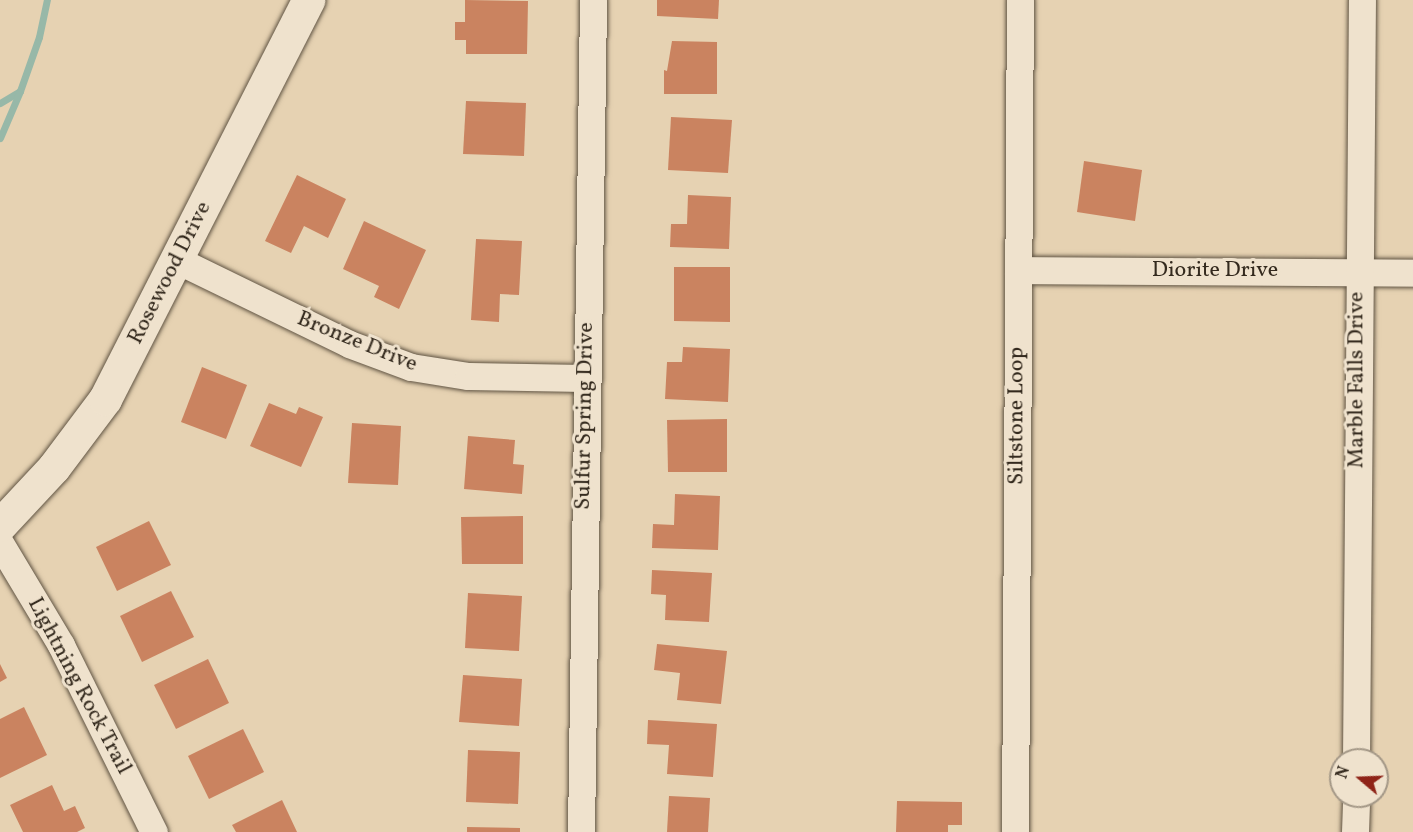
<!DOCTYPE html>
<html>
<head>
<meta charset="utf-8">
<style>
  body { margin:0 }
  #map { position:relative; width:1413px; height:832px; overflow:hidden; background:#e6d2b2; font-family:Vollkorn,serif }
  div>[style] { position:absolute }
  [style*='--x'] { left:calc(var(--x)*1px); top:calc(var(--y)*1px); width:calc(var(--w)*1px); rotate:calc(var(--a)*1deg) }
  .stream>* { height:7px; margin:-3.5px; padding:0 3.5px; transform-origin:3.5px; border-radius:3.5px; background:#97b8a8 }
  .building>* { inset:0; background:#ca8360 }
  .roads { filter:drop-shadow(0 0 2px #605443) drop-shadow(0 0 2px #605443) }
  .street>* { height:27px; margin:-13.5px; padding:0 13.5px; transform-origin:13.5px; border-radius:13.5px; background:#efe2cd }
  .secondary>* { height:33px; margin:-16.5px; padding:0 16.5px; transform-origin:16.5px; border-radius:16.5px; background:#efe2cd }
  span { translate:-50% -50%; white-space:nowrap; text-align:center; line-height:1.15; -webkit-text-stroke:6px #efe2cd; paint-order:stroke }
  .street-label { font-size:22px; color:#342a1e }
  .north { position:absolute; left:1329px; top:748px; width:60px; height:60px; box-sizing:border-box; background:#efe2cd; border:2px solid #a49887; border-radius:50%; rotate:289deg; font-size:16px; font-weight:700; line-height:24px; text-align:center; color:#342a1e }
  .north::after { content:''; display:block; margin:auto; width:21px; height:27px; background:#8f2418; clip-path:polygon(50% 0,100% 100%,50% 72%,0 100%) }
</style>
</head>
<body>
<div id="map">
  <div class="stream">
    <i style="--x:0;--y:103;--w:23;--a:-31"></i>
    <i style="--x:20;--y:91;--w:57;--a:-70.6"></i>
    <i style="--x:39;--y:37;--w:38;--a:-78"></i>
    <i style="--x:0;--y:138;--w:51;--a:-66.9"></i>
  </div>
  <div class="building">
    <i style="clip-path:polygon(465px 0,528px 1px,527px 54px,466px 54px,466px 40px,455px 40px,455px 22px,465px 22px)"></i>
    <i style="clip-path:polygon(657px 0,719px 0,718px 19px,657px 16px)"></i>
    <i style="clip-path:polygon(672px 41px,717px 42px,717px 94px,664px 94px,664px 70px,667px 71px)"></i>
    <i style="clip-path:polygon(466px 101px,526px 103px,524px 156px,463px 154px)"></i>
    <i style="clip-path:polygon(671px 117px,732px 120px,728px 173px,668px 170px)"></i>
    <i style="clip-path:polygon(1084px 161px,1142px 170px,1135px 221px,1077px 212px)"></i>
    <i style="clip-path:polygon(297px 175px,346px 199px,328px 238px,304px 226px,291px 253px,265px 241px)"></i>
    <i style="clip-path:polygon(688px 195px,731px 197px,729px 249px,670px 247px,671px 224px,687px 224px)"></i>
    <i style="clip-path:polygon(364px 221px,426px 250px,399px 309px,374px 297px,379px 286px,343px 269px)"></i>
    <i style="clip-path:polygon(476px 239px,522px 241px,519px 295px,500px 294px,499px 322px,471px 320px)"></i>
    <i style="clip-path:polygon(674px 267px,730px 267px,730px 322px,674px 321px)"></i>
    <i style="clip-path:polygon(683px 347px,730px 349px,728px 402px,665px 399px,667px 362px,682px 362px)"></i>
    <i style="clip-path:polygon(202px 367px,247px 385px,226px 439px,181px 422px)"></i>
    <i style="clip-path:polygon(269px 403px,296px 414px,299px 407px,323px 417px,301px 467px,250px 446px)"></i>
    <i style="clip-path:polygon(727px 419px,727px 472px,668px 472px,667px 420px)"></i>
    <i style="clip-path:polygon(352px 423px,401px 426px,398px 485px,348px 483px)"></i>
    <i style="clip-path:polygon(468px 436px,515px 440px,513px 464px,524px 465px,522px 494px,464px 489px)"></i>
    <i style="clip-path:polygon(675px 494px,720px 496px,718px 550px,652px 548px,653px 524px,674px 525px)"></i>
    <i style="clip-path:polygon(523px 516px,523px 564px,462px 564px,461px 517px)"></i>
    <i style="clip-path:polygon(149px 521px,171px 565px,117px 591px,96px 547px)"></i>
    <i style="clip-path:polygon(652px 570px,712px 573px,709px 622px,665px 620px,666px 595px,651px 594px)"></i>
    <i style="clip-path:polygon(171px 591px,194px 637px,142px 662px,120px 616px)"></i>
    <i style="clip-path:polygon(468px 593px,522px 596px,519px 651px,465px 648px)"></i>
    <i style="clip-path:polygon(657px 644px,727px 651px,721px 704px,677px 700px,680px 673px,654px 670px)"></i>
    <i style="clip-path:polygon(208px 659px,229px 703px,176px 729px,154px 685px)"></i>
    <i style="clip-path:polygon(0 664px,7px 678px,0 682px)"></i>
    <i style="clip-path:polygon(463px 675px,522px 679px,519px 726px,459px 722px)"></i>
    <i style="clip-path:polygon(24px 707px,47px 755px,0 778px,0 719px)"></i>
    <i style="clip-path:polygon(648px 720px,717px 724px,713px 777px,667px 774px,669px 745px,647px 744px)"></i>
    <i style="clip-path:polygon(243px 729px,264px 772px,209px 799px,188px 756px)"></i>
    <i style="clip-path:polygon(468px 750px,520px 752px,518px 804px,466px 802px)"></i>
    <i style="clip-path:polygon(52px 785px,64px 811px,75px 806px,85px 828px,77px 832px,23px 832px,10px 805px)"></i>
    <i style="clip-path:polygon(669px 796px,710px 798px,708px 832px,667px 832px)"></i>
    <i style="clip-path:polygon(282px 800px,297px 832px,236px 832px,232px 825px)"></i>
    <i style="clip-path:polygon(897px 801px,962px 802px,962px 825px,948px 825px,948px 832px,896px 832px)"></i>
    <i style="clip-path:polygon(467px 827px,520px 828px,520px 832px,467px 832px)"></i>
  </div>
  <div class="roads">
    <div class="street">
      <i style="--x:177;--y:260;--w:191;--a:26"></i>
      <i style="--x:349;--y:344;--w:66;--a:20.4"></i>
      <i style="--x:411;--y:367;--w:58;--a:9"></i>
      <i style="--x:468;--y:376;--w:117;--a:1"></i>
      <i style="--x:1018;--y:270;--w:395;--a:0.4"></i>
      <i style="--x:0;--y:543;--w:119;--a:59.1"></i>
      <i style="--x:61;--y:645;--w:209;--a:63.6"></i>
      <i style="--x:1356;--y:760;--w:760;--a:-89.55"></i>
      <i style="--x:581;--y:832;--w:832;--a:-89.17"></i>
      <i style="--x:1015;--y:832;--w:832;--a:-89.66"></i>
      <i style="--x:1355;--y:832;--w:36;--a:-88"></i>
    </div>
    <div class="secondary">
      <i style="--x:0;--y:525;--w:79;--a:-47"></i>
      <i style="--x:54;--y:467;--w:85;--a:-53.1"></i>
      <i style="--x:105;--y:399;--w:448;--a:-63"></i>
    </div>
  </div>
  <div class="street-label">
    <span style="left:1215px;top:271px">Diorite Drive</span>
    <span style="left:170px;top:273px;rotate:-63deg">Rosewood Drive</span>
    <span style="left:357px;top:342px;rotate:22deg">Bronze Drive</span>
    <span style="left:1357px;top:380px;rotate:-90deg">Marble Falls Drive</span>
    <span style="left:585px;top:416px;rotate:-89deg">Sulfur Spring Drive</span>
    <span style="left:1017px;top:416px;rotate:-90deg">Siltstone Loop</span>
    <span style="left:79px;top:686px;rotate:62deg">Lightning Rock Trail</span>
  </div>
  <div class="north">N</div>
</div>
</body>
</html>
